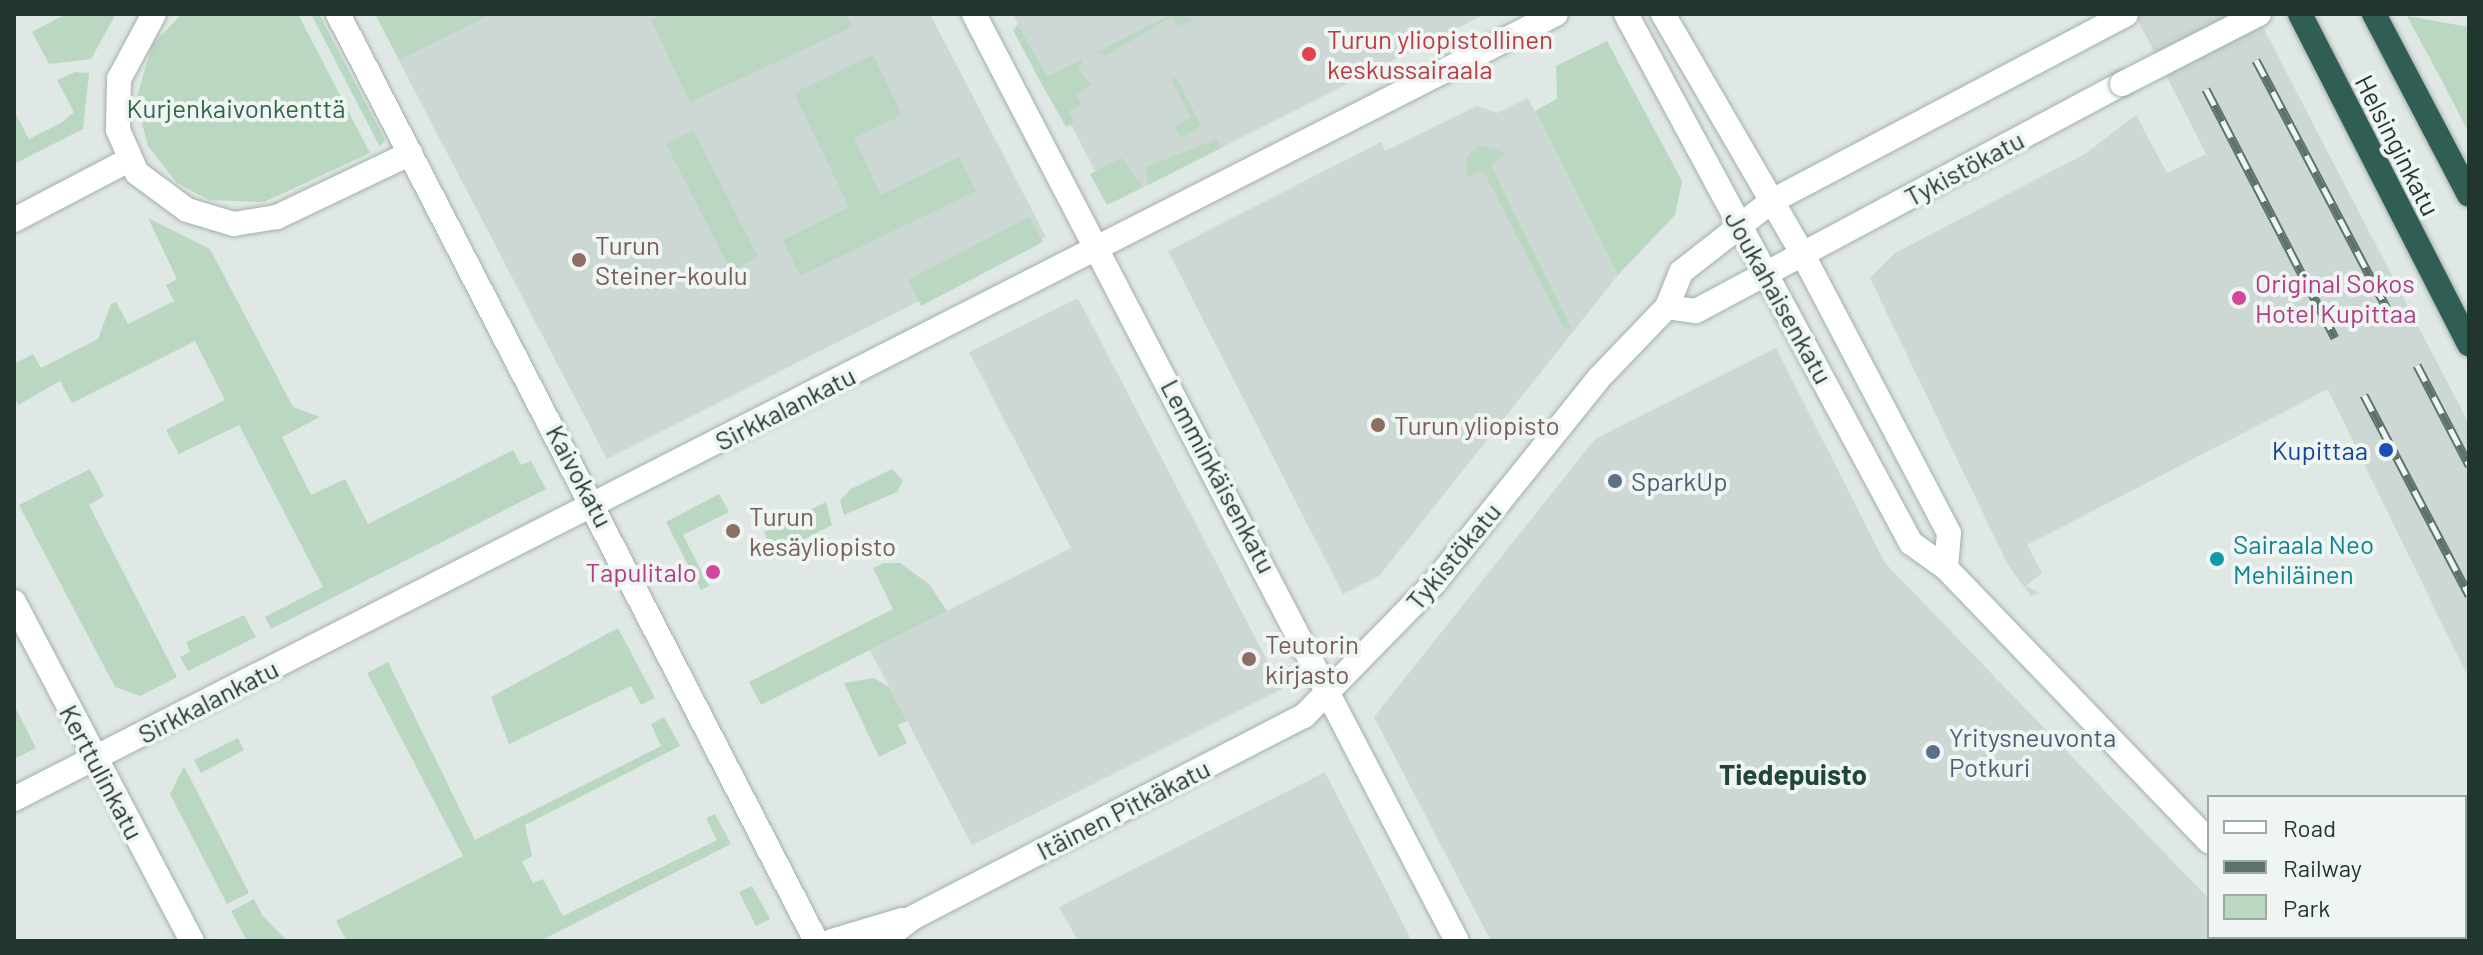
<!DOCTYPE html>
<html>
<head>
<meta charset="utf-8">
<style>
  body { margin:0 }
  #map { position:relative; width:2483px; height:955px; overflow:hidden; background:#dfe8e4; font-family:Barlow,sans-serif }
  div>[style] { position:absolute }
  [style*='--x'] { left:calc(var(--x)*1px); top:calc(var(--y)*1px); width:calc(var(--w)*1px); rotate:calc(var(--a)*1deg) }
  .built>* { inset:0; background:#cdd7d3 }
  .green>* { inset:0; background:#bad7c1 }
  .roads { filter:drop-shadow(0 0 2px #a3afaa) drop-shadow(0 0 2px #a3afaa) }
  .street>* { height:24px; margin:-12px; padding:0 12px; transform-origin:12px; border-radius:12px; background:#fff }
  .secondary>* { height:24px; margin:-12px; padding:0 12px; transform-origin:12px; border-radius:12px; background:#fff }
  .highway>* { height:24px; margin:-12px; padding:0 12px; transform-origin:12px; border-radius:12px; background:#315e54 }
  .rail>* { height:9px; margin-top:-4.5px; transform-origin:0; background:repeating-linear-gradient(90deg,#eef5f2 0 18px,#5c726b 0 36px); box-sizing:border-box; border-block:2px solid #5c726b }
  .bridges { filter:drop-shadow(0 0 2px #9fb2ab) drop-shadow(0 0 2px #9fb2ab) }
  .secondary-bridge>* { height:24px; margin:-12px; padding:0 12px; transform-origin:12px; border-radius:12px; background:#fff }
  .dots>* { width:22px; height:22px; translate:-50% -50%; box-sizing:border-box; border:4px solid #eef5f2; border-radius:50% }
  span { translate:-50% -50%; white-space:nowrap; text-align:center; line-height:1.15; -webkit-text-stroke:8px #eef5f2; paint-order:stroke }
  .health-label { font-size:26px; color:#be3a42 }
  .left { translate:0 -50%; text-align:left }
  .park-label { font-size:26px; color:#316746 }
  .street-label { font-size:26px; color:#223630 }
  .education-label { font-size:26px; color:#785e54 }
  .hotel-label { font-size:26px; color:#b23c85 }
  .right { translate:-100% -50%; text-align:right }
  .transit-label { font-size:26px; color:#164399 }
  .service-label { font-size:26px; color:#4e5e75 }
  .culture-label { font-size:26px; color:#0d838f }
  .neighbourhood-label { font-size:28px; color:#21453c; font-weight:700 }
  .frame { position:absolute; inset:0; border:16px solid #223630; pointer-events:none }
  .legend { position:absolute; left:2207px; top:795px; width:260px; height:144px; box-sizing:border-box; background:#eef5f2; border:2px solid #9ca9a4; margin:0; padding:10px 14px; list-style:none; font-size:24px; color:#223630 }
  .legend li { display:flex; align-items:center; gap:16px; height:40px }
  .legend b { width:40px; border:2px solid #9ca9a4 }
</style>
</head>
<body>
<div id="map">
  <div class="built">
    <i style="clip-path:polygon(477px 14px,930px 14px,1046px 237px,607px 459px,395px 53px)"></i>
    <i style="clip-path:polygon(1013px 14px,1485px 14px,1112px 203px)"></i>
    <i style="clip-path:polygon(2135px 14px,2256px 14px,2469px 424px,2469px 679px,2312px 357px,2328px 389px,2027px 545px,2042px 573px,2026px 586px,2040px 593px,2031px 596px,2008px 565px,1870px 278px,1895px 253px,2085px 154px,2136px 115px,2167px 173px,2206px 154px)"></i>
    <i style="clip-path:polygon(1528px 98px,1618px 275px,1379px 576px,1343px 594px,1168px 251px,1381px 142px,1385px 151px,1477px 106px,1497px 113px)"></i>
    <i style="clip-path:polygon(1078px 298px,1282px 689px,972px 845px,870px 650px,1071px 548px,969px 352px)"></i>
    <i style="clip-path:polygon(1776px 348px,1885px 563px,2209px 899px,2209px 937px,2250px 941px,1491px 941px,1374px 717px,1595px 439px)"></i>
    <i style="clip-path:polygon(1325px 772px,1412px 941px,1078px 941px,1059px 907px)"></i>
  </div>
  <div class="green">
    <i style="clip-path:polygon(66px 14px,116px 14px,91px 59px,49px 64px,32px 32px)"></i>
    <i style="clip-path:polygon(182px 14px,298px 14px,370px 153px,264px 202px,209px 200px,177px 183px,148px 146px,136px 100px,152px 45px)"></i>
    <i style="clip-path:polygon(311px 14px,319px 14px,385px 140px,380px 147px)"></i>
    <i style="clip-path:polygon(375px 14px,492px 14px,399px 60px)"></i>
    <i style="clip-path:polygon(664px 14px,846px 14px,852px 27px,690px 102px,651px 20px)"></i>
    <i style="clip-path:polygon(1172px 14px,1195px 19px,1179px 26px,1172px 16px,1107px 55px,1093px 54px)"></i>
    <i style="clip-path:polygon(2407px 16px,2469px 27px,2469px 133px,2441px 79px)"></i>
    <i style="clip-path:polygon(1018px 24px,1047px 77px,1083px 59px,1078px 70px,1092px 84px,1076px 94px,1081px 105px,1069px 111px,1074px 123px,1066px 127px,1040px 81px,1013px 30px)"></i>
    <i style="clip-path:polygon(1607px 41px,1682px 181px,1675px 215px,1618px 275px,1535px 111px,1557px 99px,1556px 66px)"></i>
    <i style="clip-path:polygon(873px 55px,902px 115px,854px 138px,881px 195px,959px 157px,976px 191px,800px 276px,783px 240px,849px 207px,794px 93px)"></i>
    <i style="clip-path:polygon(75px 72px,89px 73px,83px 129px,14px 164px,14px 111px,29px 139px,61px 123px,74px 112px,57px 80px)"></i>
    <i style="clip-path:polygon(1176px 78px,1201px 125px,1181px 138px,1175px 126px,1191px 117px,1171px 80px)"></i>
    <i style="clip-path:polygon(693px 130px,758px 257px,731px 271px,666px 144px)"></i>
    <i style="clip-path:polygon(1217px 139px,1221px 148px,1148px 185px,1146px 167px)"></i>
    <i style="clip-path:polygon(1480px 145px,1505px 153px,1491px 166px,1572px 329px,1564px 328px,1483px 170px,1467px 177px,1466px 158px)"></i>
    <i style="clip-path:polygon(1122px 158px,1143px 187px,1107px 205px,1090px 174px)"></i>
    <i style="clip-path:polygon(1029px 217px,1043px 242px,921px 306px,908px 280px)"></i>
    <i style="clip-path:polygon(148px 218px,210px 249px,293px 407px,320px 417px,282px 437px,311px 495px,345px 479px,368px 524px,513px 450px,521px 465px,531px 461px,546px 489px,271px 629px,265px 617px,323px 587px,239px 425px,179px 454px,166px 430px,225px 400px,195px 341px,72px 403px,60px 381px,18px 405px,14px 397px,14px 364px,33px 354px,41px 368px,98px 339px,111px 304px,116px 302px,128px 324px,174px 301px,166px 285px,177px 279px)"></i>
    <i style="clip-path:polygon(90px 469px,104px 496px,89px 505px,177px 677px,140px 696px,115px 687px,19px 505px)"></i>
    <i style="clip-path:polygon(892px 469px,903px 481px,897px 492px,844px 515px,840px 500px,851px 489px)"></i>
    <i style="clip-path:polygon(719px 494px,729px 512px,683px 535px,709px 586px,701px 590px,666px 522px)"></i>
    <i style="clip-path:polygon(826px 502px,832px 525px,789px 547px,767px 539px,764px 532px)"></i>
    <i style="clip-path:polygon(884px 563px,900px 563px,929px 584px,947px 611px,761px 705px,749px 682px,893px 609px,873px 568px)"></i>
    <i style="clip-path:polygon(244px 615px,256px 637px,188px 671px,180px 657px,190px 652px,186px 642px)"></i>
    <i style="clip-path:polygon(618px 628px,655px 698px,641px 705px,631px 686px,509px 744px,491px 697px)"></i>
    <i style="clip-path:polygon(388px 662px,475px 840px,661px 746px,651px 724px,664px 717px,680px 746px,525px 825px,532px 856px,522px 862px,533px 883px,543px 879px,563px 916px,717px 840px,706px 818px,715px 814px,731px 844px,540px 941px,347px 941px,336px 921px,463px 856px,367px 673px)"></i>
    <i style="clip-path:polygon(874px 678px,889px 687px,907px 721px,898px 725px,907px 743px,879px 757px,844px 683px)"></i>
    <i style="clip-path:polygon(14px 705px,36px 748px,14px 759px)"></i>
    <i style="clip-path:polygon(238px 738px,244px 750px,201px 773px,194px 760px)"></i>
    <i style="clip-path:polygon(184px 766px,249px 893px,227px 904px,170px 794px)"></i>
    <i style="clip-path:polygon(752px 886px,770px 919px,756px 926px,739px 892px)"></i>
    <i style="clip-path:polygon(254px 899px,262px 915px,287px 941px,247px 941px,231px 911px)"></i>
  </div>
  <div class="roads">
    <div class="street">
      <i style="--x:154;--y:14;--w:74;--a:118.3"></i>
      <i style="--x:119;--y:79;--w:51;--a:91.1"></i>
      <i style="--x:118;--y:130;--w:47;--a:66.2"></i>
      <i style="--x:137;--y:173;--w:62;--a:36.5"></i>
      <i style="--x:187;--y:210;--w:49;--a:16.6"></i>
      <i style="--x:234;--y:224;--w:44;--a:-9.2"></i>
      <i style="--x:277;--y:217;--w:148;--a:-25.5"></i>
      <i style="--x:338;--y:14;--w:1043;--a:62.72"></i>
      <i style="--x:1626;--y:14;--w:601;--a:61.69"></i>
      <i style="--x:1911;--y:543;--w:43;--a:35.5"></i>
      <i style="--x:1946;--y:568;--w:379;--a:46.1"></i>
      <i style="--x:1663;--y:14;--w:276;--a:59.8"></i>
      <i style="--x:1802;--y:253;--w:316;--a:62.3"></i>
      <i style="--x:1949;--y:533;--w:35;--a:95"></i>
      <i style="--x:14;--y:220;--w:127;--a:-27.6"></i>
      <i style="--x:14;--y:602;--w:383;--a:62.3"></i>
      <i style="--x:14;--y:799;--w:1730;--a:-26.98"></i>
      <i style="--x:2303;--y:937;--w:6;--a:45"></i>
    </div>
    <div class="secondary">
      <i style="--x:974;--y:14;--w:1045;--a:62.48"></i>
      <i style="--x:1667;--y:307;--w:29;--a:8"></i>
      <i style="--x:1696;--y:311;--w:483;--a:-28.1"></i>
      <i style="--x:832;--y:941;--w:73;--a:-16.7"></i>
      <i style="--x:882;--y:941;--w:38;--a:-37"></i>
      <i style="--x:912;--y:918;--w:441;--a:-27.3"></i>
      <i style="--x:1304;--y:716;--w:187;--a:-45.6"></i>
      <i style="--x:1435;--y:582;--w:260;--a:-51.2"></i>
      <i style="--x:1598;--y:379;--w:100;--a:-46.2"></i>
      <i style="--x:1667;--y:307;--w:38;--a:-68"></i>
      <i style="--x:1681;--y:272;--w:115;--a:-38"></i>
      <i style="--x:1772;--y:201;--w:400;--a:-27.8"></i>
    </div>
    <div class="highway">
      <i style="--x:2300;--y:14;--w:371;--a:62.9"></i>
      <i style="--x:2374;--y:14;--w:204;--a:62.3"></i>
    </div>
  </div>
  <div class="rail">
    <i style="--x:2256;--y:60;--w:283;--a:62.2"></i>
    <i style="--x:2206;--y:89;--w:280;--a:62.6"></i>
    <i style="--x:2417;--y:365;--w:113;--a:62.5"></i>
    <i style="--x:2364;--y:395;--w:226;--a:62.3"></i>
  </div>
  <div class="bridges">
    <div class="secondary-bridge">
      <i style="--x:2122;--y:84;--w:154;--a:-27.1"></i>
    </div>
  </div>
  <div class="dots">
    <i style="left:1309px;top:54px;background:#e0444e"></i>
    <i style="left:579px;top:260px;background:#8d6e63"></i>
    <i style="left:2239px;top:298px;background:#d1479c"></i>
    <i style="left:1378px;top:425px;background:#8d6e63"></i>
    <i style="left:2386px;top:450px;background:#1a4fb4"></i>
    <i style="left:1615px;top:481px;background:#5c6f8a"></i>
    <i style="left:733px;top:531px;background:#8d6e63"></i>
    <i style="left:2217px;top:559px;background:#0f9aa8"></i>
    <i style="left:713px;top:572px;background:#d1479c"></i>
    <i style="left:1249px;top:659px;background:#8d6e63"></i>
    <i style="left:1933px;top:752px;background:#5c6f8a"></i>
  </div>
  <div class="health-label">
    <span class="left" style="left:1327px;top:54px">Turun yliopistollinen<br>keskussairaala</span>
  </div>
  <div class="park-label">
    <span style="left:236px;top:108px">Kurjenkaivonkenttä</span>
  </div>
  <div class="street-label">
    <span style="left:2398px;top:145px;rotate:63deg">Helsinginkatu</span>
    <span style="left:1964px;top:168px;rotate:-28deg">Tykistökatu</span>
    <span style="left:1779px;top:297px;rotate:61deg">Joukahaisenkatu</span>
    <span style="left:785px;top:408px;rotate:-27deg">Sirkkalankatu</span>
    <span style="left:580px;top:476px;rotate:62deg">Kaivokatu</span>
    <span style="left:1219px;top:476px;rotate:62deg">Lemminkäisenkatu</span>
    <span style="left:1453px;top:556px;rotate:-50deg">Tykistökatu</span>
    <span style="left:208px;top:701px;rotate:-27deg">Sirkkalankatu</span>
    <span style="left:102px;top:772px;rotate:62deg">Kerttulinkatu</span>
    <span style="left:1123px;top:809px;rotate:-27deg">Itäinen Pitkäkatu</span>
  </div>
  <div class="education-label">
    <span class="left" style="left:595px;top:260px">Turun<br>Steiner-koulu</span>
    <span class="left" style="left:1394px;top:425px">Turun yliopisto</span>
    <span class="left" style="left:749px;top:531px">Turun<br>kesäyliopisto</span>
    <span class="left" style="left:1265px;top:659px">Teutorin<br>kirjasto</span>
  </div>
  <div class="hotel-label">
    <span class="left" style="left:2255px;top:298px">Original Sokos<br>Hotel Kupittaa</span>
    <span class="right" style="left:697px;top:572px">Tapulitalo</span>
  </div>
  <div class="transit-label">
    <span class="right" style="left:2368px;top:450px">Kupittaa</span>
  </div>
  <div class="service-label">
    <span class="left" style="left:1631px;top:481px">SparkUp</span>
    <span class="left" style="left:1949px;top:752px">Yritysneuvonta<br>Potkuri</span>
  </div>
  <div class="culture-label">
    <span class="left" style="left:2233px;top:559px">Sairaala Neo<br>Mehiläinen</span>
  </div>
  <div class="neighbourhood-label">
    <span style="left:1793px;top:774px">Tiedepuisto</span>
  </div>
  <div class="frame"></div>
  <ul class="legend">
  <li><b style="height:10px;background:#fff"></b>Road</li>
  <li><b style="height:10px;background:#5c726b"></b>Railway</li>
  <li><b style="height:22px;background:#bad7c1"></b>Park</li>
  </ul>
</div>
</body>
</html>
